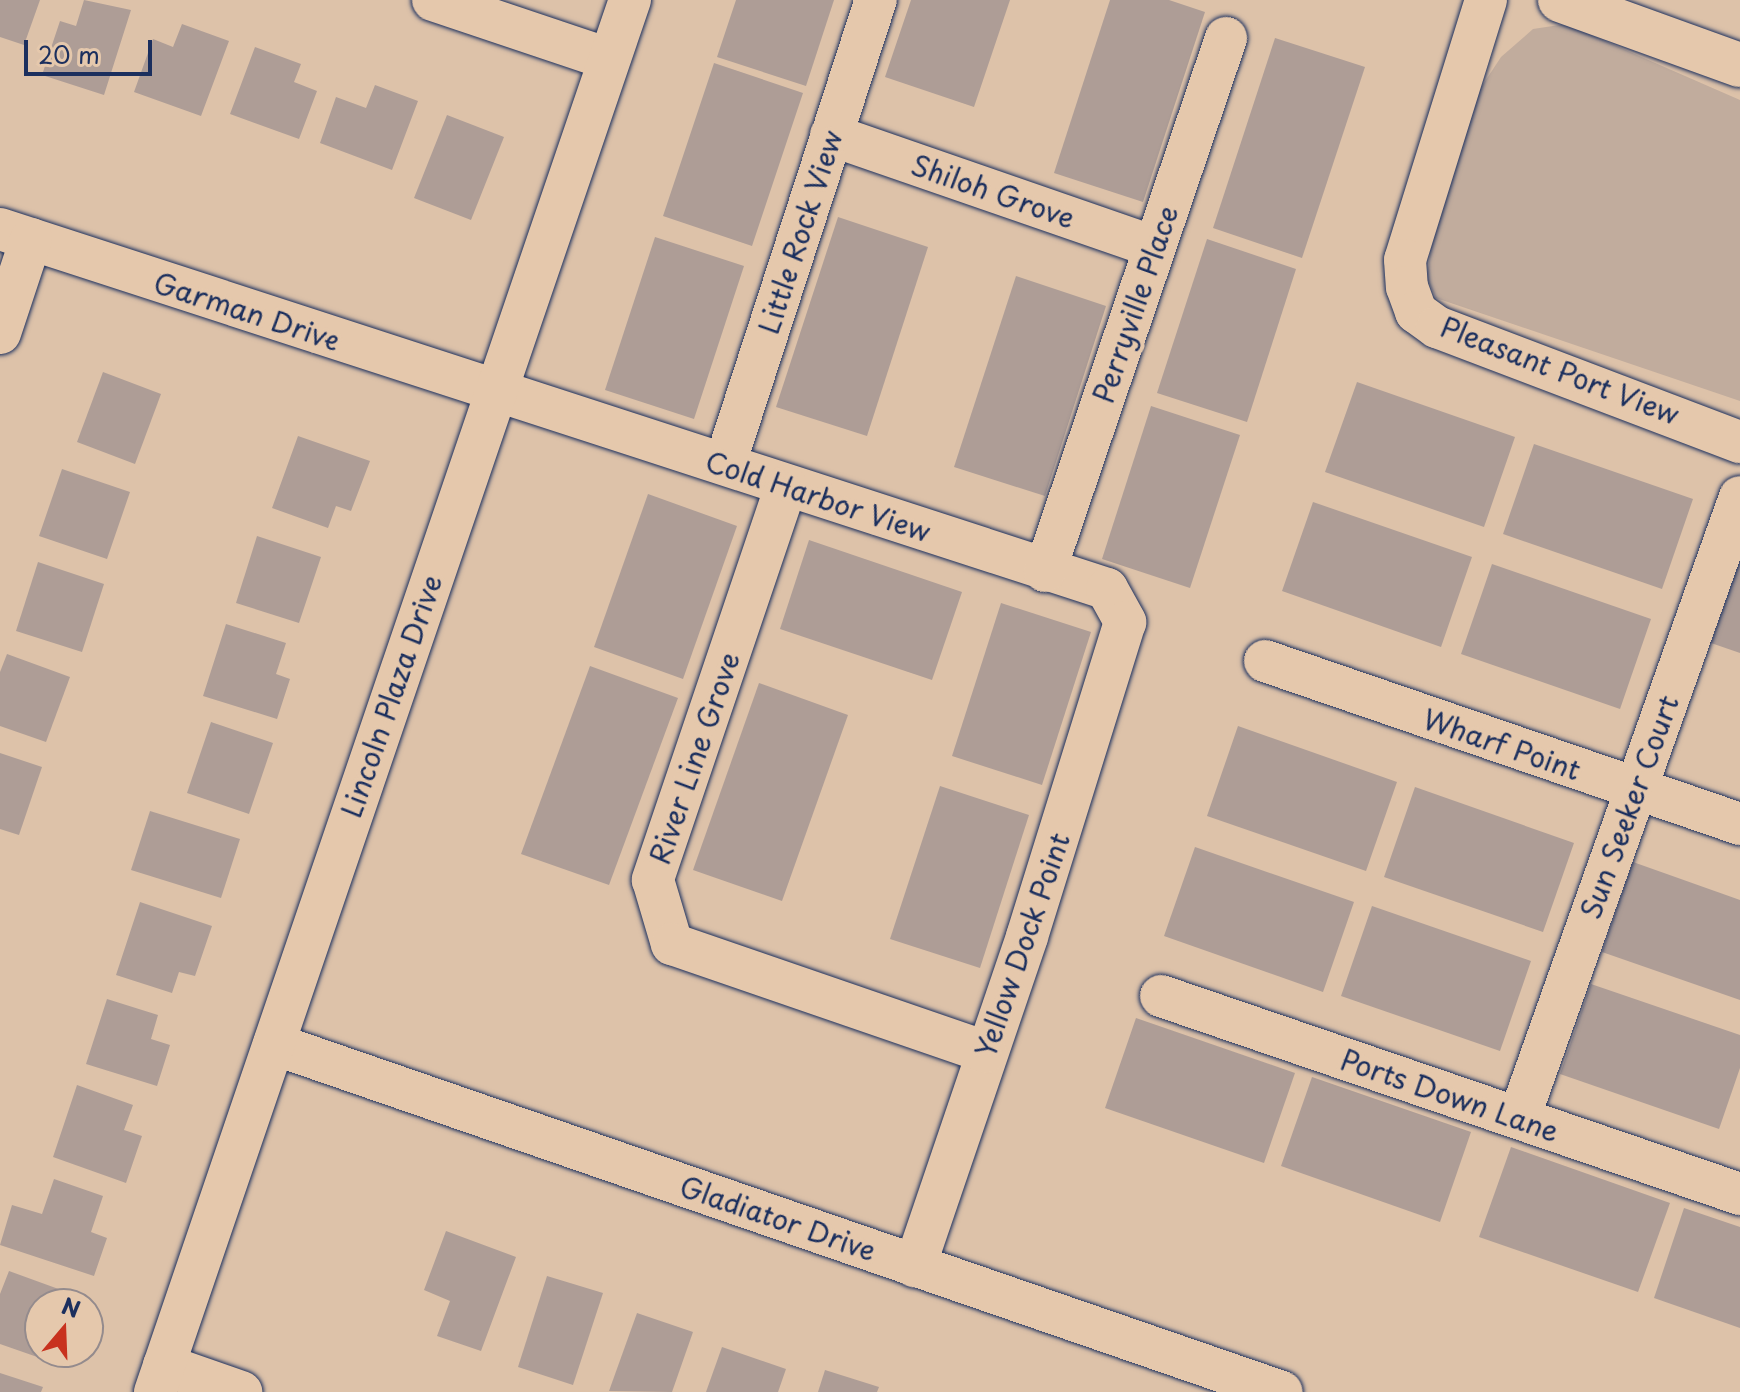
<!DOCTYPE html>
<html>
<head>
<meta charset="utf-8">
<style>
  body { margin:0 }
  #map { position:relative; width:1740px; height:1392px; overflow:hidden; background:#ddc2a9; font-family:"Playpen Sans",sans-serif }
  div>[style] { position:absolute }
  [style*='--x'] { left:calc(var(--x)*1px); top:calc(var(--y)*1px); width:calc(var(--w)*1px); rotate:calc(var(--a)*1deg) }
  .green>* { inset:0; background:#c1ac9d }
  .building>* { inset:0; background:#ae9d96 }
  .roads { filter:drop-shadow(0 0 2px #1b2f5e) drop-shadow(0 0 2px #1b2f5e) }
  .minor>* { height:42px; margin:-21px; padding:0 21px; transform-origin:21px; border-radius:21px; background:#e5c8ac }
  .major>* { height:44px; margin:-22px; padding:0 22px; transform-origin:22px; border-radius:22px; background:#e5c8ac }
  span { translate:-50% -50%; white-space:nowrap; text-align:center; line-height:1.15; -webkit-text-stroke:8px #e5c8ac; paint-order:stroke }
  .street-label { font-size:28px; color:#1b2f5e }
  .north { position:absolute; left:24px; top:1288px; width:80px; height:80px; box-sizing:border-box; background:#e5c8ac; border:2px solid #948b8d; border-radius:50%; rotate:19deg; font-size:22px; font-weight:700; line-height:32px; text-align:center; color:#1b2f5e }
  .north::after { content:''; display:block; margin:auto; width:28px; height:36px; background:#c8321e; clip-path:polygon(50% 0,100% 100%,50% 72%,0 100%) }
  .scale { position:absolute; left:24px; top:40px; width:128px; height:36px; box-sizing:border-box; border:4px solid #1b2f5e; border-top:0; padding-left:10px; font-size:24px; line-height:28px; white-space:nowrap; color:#1b2f5e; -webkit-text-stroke:6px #e5c8ac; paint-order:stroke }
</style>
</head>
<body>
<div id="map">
  <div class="green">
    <i style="clip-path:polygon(1566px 24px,1740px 100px,1740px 401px,1436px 298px,1427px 278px,1431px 248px,1480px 89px,1501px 57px,1533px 29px)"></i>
  </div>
  <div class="building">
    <i style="clip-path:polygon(0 0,40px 0,24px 45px,0 37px)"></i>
    <i style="clip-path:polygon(84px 0,131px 10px,104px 95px,42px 75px,60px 21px,76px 26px)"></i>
    <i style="clip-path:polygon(736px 0,834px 0,806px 86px,717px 57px)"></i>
    <i style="clip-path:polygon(911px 0,1010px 0,974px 107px,885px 77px)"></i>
    <i style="clip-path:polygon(1110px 0,1169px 0,1205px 12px,1143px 202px,1054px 173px)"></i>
    <i style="clip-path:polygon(182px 24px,229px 41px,201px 116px,134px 92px,153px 39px,173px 47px)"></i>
    <i style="clip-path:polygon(1275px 38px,1365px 67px,1302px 258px,1213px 228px)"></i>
    <i style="clip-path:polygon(255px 47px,301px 64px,294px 82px,317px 91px,299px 139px,230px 114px)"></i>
    <i style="clip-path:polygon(714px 63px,803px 93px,752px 246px,663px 216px)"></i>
    <i style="clip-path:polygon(375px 85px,418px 101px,392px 170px,320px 143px,336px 97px,366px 108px)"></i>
    <i style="clip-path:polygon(447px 115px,504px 137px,471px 220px,414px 198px)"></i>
    <i style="clip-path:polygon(838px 217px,928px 247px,867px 436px,776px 407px)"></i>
    <i style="clip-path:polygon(655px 237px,744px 266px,694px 419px,605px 390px)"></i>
    <i style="clip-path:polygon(1207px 239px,1296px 269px,1247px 422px,1157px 393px)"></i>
    <i style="clip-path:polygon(1016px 276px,1106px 306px,1045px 496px,954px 467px)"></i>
    <i style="clip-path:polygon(103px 372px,161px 394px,135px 464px,77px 442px)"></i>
    <i style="clip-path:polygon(1357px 382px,1515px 437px,1484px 527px,1325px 472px)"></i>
    <i style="clip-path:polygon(1151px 406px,1240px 435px,1190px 588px,1102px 559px)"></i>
    <i style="clip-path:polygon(298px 436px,370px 461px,351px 511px,336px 506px,328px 528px,272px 508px)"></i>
    <i style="clip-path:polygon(1534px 444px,1693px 499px,1662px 589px,1503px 534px)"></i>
    <i style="clip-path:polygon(62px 469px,130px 492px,107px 559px,39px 536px)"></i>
    <i style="clip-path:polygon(648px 494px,737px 526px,683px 679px,594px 647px)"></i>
    <i style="clip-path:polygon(1313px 502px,1472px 557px,1441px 647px,1282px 591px)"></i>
    <i style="clip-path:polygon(257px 536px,321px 557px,299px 623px,236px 603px)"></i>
    <i style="clip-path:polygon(809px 540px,962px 592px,932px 680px,780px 629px)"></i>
    <i style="clip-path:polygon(1740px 560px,1740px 653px,1711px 643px)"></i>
    <i style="clip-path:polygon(38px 562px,104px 584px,82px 652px,16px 631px)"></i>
    <i style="clip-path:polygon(1492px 564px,1651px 619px,1620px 709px,1461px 654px)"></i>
    <i style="clip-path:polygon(1001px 603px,1091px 632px,1042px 785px,952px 756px)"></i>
    <i style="clip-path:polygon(226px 624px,286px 643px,276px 674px,290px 679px,277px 719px,203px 696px)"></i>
    <i style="clip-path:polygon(7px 654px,70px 677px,46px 742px,0 726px,0 672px)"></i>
    <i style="clip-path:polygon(590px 666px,678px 698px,609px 885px,521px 854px)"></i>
    <i style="clip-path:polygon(759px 683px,848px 715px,782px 901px,693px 870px)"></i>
    <i style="clip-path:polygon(211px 722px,273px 743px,249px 814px,187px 793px)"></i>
    <i style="clip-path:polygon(1238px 726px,1397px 782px,1366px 871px,1207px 816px)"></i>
    <i style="clip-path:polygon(0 753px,42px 767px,19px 835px,0 829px)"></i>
    <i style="clip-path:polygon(940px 786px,1029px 815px,980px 968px,890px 939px)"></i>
    <i style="clip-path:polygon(1415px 787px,1574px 843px,1543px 932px,1384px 877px)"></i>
    <i style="clip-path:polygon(150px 811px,240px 839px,221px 898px,131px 870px)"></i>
    <i style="clip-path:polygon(1195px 847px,1354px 902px,1323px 992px,1164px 936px)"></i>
    <i style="clip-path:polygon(1633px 862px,1740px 900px,1740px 1000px,1602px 952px)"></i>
    <i style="clip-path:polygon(140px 902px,212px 926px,195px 976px,179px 972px,172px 993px,116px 975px)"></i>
    <i style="clip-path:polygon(1372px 906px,1531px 961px,1500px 1051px,1341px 996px)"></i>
    <i style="clip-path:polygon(1591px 984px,1740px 1035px,1740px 1068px,1719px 1129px,1560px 1074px)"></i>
    <i style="clip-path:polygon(107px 999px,158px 1015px,151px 1039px,170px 1045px,157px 1086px,86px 1064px)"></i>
    <i style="clip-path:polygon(1136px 1018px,1295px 1073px,1264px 1163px,1105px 1108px)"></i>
    <i style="clip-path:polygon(1312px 1077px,1471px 1132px,1440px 1222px,1281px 1166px)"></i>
    <i style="clip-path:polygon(77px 1085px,133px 1105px,124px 1130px,142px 1136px,126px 1183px,53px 1157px)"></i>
    <i style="clip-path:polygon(1511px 1147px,1670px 1203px,1638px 1292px,1479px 1237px)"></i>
    <i style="clip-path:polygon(54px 1179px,103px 1196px,91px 1232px,107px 1238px,94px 1276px,0 1245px,12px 1205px,42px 1214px)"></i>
    <i style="clip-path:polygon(1684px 1208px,1740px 1227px,1740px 1328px,1654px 1298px)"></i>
    <i style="clip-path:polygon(446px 1231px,516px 1257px,481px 1351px,437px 1336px,450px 1301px,424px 1290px)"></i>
    <i style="clip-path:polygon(9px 1271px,86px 1299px,84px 1304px,40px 1304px,43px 1359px,0 1344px,0 1294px)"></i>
    <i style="clip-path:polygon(547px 1276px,603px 1293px,573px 1385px,518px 1367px)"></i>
    <i style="clip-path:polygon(637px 1313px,693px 1332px,672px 1392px,609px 1391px)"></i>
    <i style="clip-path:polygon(722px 1347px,786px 1369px,778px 1392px,706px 1392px)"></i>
    <i style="clip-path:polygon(825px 1370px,879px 1387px,877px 1392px,818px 1392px)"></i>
    <i style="clip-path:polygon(0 1373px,43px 1387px,41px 1392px,0 1392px)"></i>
  </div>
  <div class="roads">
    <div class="minor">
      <i style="--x:433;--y:0;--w:185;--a:18.6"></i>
      <i style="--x:1486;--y:0;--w:272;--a:107.3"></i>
      <i style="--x:1405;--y:260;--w:27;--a:86"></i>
      <i style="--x:1407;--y:287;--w:27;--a:70"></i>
      <i style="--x:1416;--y:312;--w:26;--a:36"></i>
      <i style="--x:1437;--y:327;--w:324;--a:20.8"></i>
      <i style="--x:831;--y:135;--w:342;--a:19.1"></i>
      <i style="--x:0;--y:229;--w:1164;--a:18.01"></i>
      <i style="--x:1107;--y:589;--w:38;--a:61"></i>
      <i style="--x:1125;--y:622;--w:330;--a:107.3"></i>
      <i style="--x:1027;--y:937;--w:348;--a:108.8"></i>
      <i style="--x:0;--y:333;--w:99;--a:-71.7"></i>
      <i style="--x:725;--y:464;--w:488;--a:-72"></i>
      <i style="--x:786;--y:486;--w:416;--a:108.7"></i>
      <i style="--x:653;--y:880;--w:67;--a:73.5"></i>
      <i style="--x:672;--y:944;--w:332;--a:19"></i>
      <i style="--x:1045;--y:571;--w:563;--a:-71.24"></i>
      <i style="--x:1265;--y:661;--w:502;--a:18.94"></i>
      <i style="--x:1161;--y:996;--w:612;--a:18.88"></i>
      <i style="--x:274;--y:1044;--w:1066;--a:19.05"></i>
      <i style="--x:1519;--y:1118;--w:659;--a:-70.41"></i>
      <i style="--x:164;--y:1365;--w:82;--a:19.3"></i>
      <i style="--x:155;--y:1392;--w:1471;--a:-71.16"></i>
    </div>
    <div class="major">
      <i style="--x:1560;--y:0;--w:191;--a:19.9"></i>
    </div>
  </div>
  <div class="street-label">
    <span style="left:993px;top:191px;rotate:19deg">Shiloh Grove</span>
    <span style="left:800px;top:232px;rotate:-72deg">Little Rock View</span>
    <span style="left:1135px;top:304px;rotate:-71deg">Perryville Place</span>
    <span style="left:247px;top:311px;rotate:18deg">Garman Drive</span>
    <span style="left:1560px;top:370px;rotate:21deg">Pleasant Port View</span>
    <span style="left:818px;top:496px;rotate:18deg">Cold Harbor View</span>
    <span style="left:391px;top:696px;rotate:-71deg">Lincoln Plaza Drive</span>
    <span style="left:1502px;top:744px;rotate:19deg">Wharf Point</span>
    <span style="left:694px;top:758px;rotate:-71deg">River Line Grove</span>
    <span style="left:1629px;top:807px;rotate:-70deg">Sun Seeker Court</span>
    <span style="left:1022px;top:945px;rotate:-71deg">Yellow Dock Point</span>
    <span style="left:1450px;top:1095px;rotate:19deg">Ports Down Lane</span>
    <span style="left:778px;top:1218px;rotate:19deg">Gladiator Drive</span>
  </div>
  <div class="north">N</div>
  <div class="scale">20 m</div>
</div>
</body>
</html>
